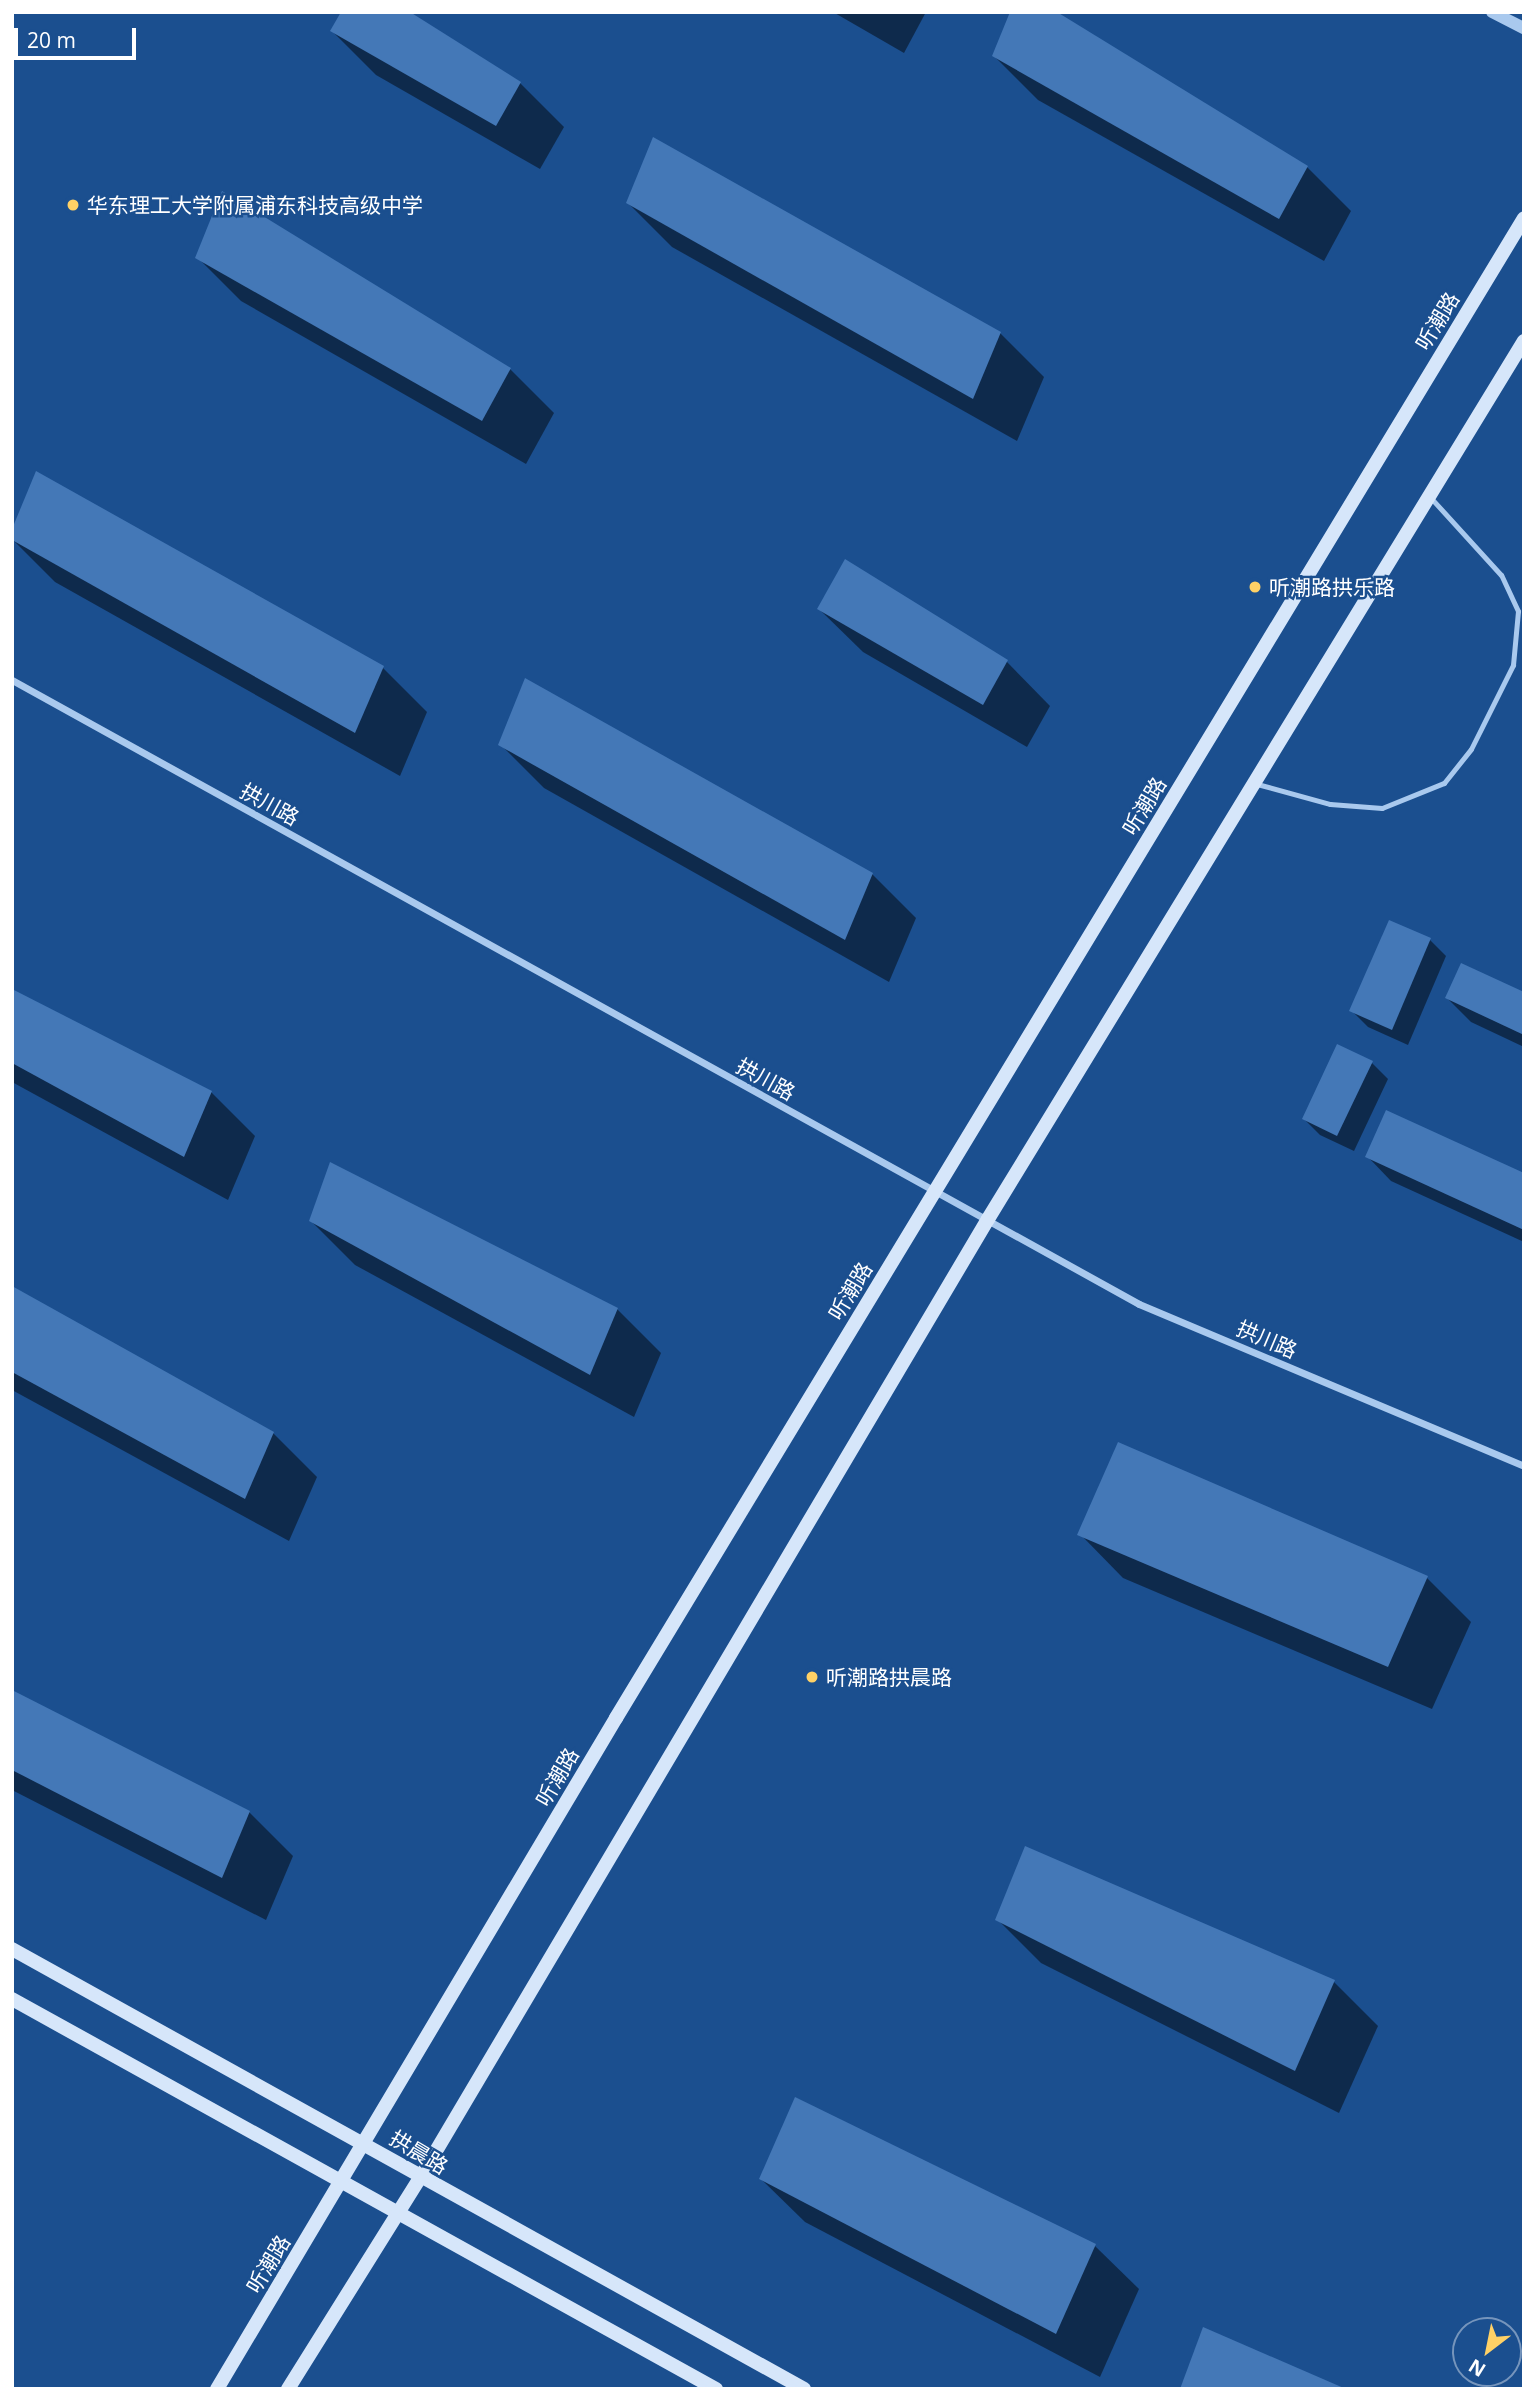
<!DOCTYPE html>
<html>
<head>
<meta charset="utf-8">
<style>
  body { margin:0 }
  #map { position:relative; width:1536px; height:2401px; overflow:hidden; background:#1b4f8f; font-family:"Open Sans","Noto Sans SC",sans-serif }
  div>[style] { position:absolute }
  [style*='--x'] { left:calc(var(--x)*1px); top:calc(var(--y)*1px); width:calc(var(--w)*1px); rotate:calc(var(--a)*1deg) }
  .shadow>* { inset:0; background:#0007 }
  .building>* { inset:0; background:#4478b7 }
  .service>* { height:5px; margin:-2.5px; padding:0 2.5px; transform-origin:2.5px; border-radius:2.5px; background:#a9c9ee }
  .minor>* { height:7px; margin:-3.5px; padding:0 3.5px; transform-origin:3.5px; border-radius:3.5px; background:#a9c9ee }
  .tertiary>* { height:12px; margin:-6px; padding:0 6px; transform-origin:6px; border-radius:6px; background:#a9c9ee }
  .secondary>* { height:14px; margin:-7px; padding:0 7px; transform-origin:7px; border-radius:7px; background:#d6e6fa }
  .dots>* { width:19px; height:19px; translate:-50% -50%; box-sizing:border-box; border:4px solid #1b4f8f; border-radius:50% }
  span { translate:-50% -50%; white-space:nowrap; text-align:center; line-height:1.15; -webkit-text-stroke:5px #1b4f8f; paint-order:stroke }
  .poi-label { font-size:21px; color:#fff }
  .left { translate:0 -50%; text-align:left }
  .street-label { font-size:21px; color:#fff }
  .frame { position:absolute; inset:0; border:14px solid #fff; pointer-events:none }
  .north { position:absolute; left:1452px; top:2317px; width:70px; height:70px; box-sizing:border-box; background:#1b4f8f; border:2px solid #7695bc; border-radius:50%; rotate:212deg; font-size:19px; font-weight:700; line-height:28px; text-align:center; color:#fff }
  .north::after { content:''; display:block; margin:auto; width:24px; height:32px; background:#ffd166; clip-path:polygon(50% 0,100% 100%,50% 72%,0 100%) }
  .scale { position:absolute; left:14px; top:28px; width:122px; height:32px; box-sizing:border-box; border:4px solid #fff; border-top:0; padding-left:9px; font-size:21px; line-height:24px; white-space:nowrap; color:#fff; -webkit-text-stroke:5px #1b4f8f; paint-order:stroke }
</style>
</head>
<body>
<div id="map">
  <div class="shadow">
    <i style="clip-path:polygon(833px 12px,926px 12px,904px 53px)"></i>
    <i style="clip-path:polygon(1054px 12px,1307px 167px,1351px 211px,1324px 261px,1038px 100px,994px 56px)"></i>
    <i style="clip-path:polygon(332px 31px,520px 83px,564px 127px,540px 169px,376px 75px)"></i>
    <i style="clip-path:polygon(628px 203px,1000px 333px,1044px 377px,1017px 441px,672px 247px)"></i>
    <i style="clip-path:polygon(197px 257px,510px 369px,554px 413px,526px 464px,241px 301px)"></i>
    <i style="clip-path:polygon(12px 539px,383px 668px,427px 712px,400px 776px,55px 582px)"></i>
    <i style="clip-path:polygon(819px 609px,1007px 662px,1050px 706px,1027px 747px,863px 652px)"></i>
    <i style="clip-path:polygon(500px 744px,872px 874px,916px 918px,889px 982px,544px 788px)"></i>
    <i style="clip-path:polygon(1430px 940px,1446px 956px,1408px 1045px,1368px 1027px,1352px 1011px)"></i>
    <i style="clip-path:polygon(12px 991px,211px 1092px,255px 1136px,228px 1200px,12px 1082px)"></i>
    <i style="clip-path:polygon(1524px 994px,1524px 1047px,1471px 1022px,1447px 998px)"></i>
    <i style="clip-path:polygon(1372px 1063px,1388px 1079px,1354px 1151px,1320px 1135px,1304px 1119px)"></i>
    <i style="clip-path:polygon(1367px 1156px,1524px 1175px,1524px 1242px,1391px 1181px)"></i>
    <i style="clip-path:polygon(311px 1221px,617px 1309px,661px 1353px,634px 1417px,355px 1265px)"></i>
    <i style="clip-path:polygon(12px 1288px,273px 1433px,317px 1477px,289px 1541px,12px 1390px)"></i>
    <i style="clip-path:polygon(1080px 1534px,1427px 1578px,1471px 1622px,1432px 1709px,1123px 1578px)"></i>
    <i style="clip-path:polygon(12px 1692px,249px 1812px,293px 1856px,266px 1920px,12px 1790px)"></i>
    <i style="clip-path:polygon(997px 1919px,1334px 1982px,1378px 2026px,1339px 2113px,1041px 1963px)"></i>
    <i style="clip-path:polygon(761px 2179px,1095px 2246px,1139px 2289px,1100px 2377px,805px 2222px)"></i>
  </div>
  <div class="building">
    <i style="clip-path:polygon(341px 12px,410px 12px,521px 82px,496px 126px,330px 31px)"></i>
    <i style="clip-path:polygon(1010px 12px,1057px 12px,1308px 166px,1279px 219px,992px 56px)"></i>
    <i style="clip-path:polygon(653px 137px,1001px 332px,973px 399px,626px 203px)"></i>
    <i style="clip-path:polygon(222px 191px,511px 368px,482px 421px,195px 258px)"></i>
    <i style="clip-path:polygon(36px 471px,384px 666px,355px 733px,12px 540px,12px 529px)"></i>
    <i style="clip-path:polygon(845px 559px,1008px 660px,983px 705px,817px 609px)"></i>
    <i style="clip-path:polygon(525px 678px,873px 873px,845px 940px,498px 745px)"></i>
    <i style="clip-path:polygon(1389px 920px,1431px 938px,1392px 1030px,1349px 1011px)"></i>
    <i style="clip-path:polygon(1461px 963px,1524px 992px,1524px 1035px,1445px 998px)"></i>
    <i style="clip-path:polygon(12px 989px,212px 1091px,184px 1157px,12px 1063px)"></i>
    <i style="clip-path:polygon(1337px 1044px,1373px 1061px,1337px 1136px,1302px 1119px)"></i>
    <i style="clip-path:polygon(1386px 1110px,1524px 1173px,1524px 1230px,1365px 1157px)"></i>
    <i style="clip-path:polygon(330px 1162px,618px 1308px,590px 1375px,309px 1221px)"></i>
    <i style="clip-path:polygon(12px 1286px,274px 1432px,245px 1499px,12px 1372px)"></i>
    <i style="clip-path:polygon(1118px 1442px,1428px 1576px,1388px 1667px,1077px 1535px)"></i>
    <i style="clip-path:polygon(12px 1690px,250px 1811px,222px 1878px,12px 1770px)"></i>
    <i style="clip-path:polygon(1025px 1846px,1335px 1980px,1295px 2071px,995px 1920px)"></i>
    <i style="clip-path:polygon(795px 2097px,1096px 2244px,1056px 2334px,759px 2179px)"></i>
    <i style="clip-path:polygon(1203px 2327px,1346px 2389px,1180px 2389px)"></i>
  </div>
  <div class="service">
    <i style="--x:1257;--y:784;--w:76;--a:15.3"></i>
    <i style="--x:1330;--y:804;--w:52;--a:4.4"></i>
    <i style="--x:1382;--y:808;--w:67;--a:-22"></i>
    <i style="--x:1444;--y:783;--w:43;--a:-51.5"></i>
    <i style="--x:1471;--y:749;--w:94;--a:-63.4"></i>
    <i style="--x:1513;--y:665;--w:54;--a:-84.7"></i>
    <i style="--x:1518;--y:611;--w:40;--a:-115"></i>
    <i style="--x:1501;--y:575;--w:104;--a:-132.3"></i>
  </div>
  <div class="minor">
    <i style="--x:12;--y:680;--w:1288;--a:28.97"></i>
    <i style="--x:1139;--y:1304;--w:418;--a:22.8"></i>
  </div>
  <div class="tertiary">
    <i style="--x:1492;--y:12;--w:36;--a:27"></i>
  </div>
  <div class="secondary">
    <i style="--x:12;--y:1949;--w:906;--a:29.05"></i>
    <i style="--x:12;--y:1999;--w:805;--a:28.99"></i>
    <i style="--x:217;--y:2389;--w:781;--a:-59.26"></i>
    <i style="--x:616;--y:1718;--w:1753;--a:-58.81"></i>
    <i style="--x:288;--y:2389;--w:249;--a:-58"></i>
    <i style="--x:420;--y:2178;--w:1115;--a:-59.36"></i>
    <i style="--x:988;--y:1219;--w:1029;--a:-58.6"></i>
  </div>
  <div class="dots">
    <i style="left:73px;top:205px;background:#ffd166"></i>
    <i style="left:1255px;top:587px;background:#ffd166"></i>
    <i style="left:812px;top:1677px;background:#ffd166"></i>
  </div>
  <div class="poi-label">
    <span class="left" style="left:87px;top:205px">华东理工大学附属浦东科技高级中学</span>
    <span class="left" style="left:1269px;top:587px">听潮路拱乐路</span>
    <span class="left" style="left:826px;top:1677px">听潮路拱晨路</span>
  </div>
  <div class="street-label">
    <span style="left:1437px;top:321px;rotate:-59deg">听潮路</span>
    <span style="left:270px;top:804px;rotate:29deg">拱川路</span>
    <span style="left:1144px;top:806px;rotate:-59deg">听潮路</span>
    <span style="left:766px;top:1079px;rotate:29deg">拱川路</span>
    <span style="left:850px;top:1291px;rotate:-59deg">听潮路</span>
    <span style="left:1267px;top:1339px;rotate:23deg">拱川路</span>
    <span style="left:557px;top:1777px;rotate:-60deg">听潮路</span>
    <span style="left:419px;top:2152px;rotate:31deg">拱晨路</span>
    <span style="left:268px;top:2264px;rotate:-59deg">听潮路</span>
  </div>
  <div class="frame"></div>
  <div class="north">N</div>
  <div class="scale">20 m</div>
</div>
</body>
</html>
